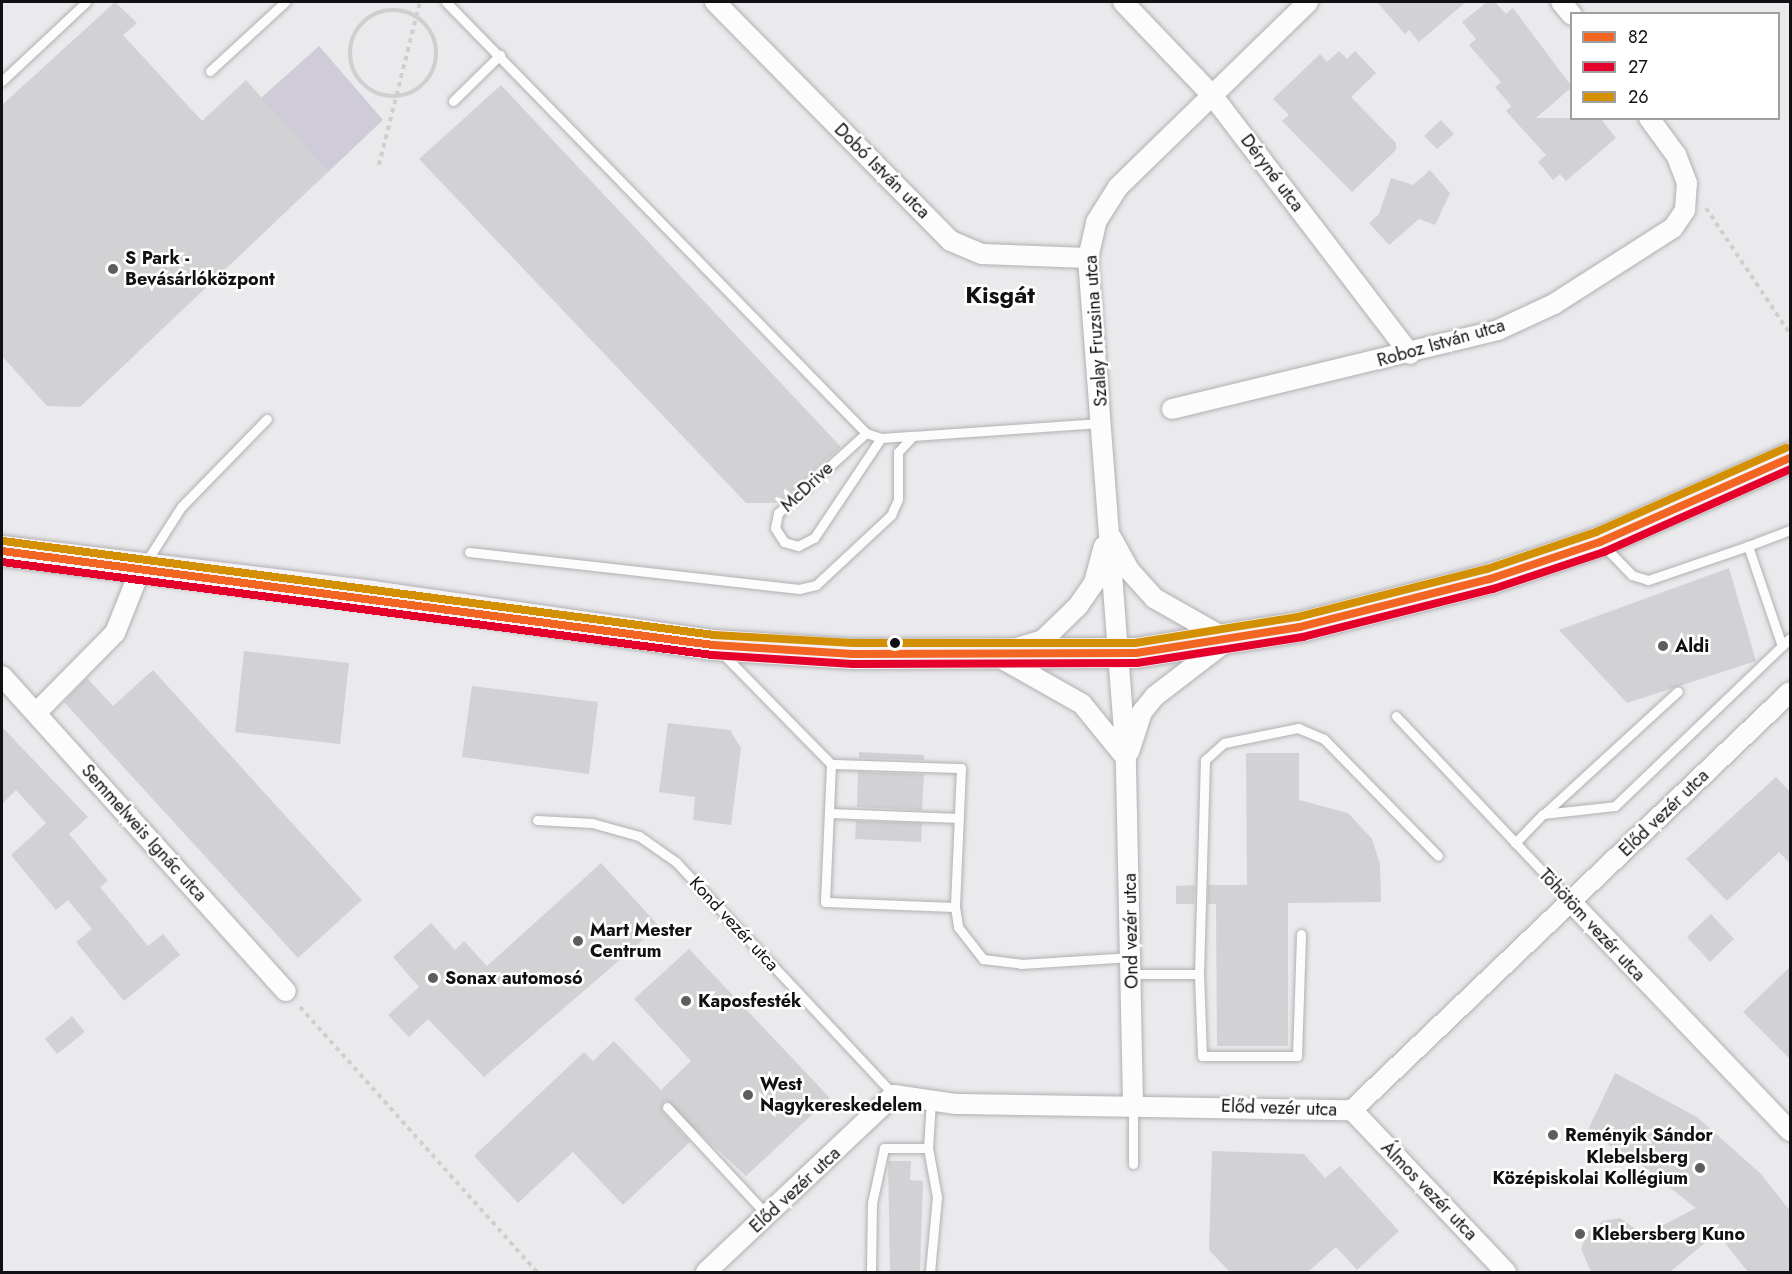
<!DOCTYPE html>
<html>
<head>
<meta charset="utf-8">
<style>
  body { margin:0 }
  #map { position:relative; width:1792px; height:1274px; overflow:hidden; background:#eae9ec; font-family:Jost,sans-serif }
  div>[style] { position:absolute }
  [style*='--x'] { left:calc(var(--x)*1px); top:calc(var(--y)*1px); width:calc(var(--w)*1px); rotate:calc(var(--a)*1deg) }
  .green>* { inset:0; background:#d0cbd9 }
  .building>* { inset:0; background:#d2d1d4 }
  .path>* { height:4px; margin-top:-2px; transform-origin:0; background:repeating-linear-gradient(90deg,#cfcfcf 0 4.5px,transparent 0 9px) }
  .path>.ring { margin:-2px; padding:0; box-sizing:content-box; background:none; border:4px solid #cfcfcf; border-radius:50% }
  .roads { filter:drop-shadow(0 0 2px #b1b0b2) drop-shadow(0 0 2px #b1b0b2) }
  .service>* { height:9px; margin:-4.5px; padding:0 4.5px; transform-origin:4.5px; border-radius:4.5px; background:#fcfcfc }
  .minor>* { height:20px; margin:-10px; padding:0 10px; transform-origin:10px; border-radius:10px; background:#fcfcfc }
  .primary>* { height:30px; margin:-15px; padding:0 15px; transform-origin:15px; border-radius:15px; background:#f5f3f7 }
  .bus-1>* { height:8px; margin:-4px; padding:0 4px; transform-origin:4px; border-radius:4px; background:#f26522 }
  .bus-2>* { height:8px; margin:-4px; padding:0 4px; transform-origin:4px; border-radius:4px; background:#e4002b }
  .bus-3>* { height:8px; margin:-4px; padding:0 4px; transform-origin:4px; border-radius:4px; background:#d49003 }
  .dots>* { width:16px; height:16px; translate:-50% -50%; box-sizing:border-box; border:3px solid #fff; border-radius:50% }
  span { translate:-50% -50%; white-space:nowrap; text-align:center; line-height:1.15; -webkit-text-stroke:5px #fff; paint-order:stroke }
  .street-label { font-size:18px; color:#111012 }
  .poi-label { font-size:18px; color:#111012; font-weight:700 }
  .left { translate:0 -50%; text-align:left }
  .right { translate:-100% -50%; text-align:right }
  .district-label { font-size:24px; color:#111012; font-weight:700 }
  .frame { position:absolute; inset:0; border:3px solid #111012; pointer-events:none }
  .legend { position:absolute; left:1570px; top:12px; width:210px; height:108px; box-sizing:border-box; background:#fff; border:2px solid #a09fa0; margin:0; padding:8px 10px; list-style:none; font-size:18px; color:#111012 }
  .legend li { display:flex; align-items:center; gap:12px; height:30px }
  .legend b { width:30px; border:2px solid #a09fa0 }
</style>
</head>
<body>
<div id="map">
  <div class="green">
    <i style="clip-path:polygon(319px 46px,383px 120px,328px 172px,261px 98px)"></i>
  </div>
  <div class="building">
    <i style="clip-path:polygon(115px 2px,137px 23px,123px 35px,202px 121px,246px 80px,328px 172px,80px 407px,47px 406px,2px 356px,2px 105px)"></i>
    <i style="clip-path:polygon(1377px 2px,1466px 2px,1419px 42px,1409px 30px,1405px 34px)"></i>
    <i style="clip-path:polygon(1487px 2px,1495px 2px,1506px 14px,1513px 8px,1572px 87px,1536px 118px,1600px 118px,1616px 138px,1566px 181px,1560px 174px,1553px 180px,1538px 162px,1546px 155px,1506px 111px,1511px 106px,1495px 87px,1501px 82px,1469px 45px,1476px 39px,1462px 22px)"></i>
    <i style="clip-path:polygon(1339px 51px,1347px 59px,1355px 51px,1376px 73px,1351px 97px,1396px 143px,1396px 150px,1352px 192px,1282px 121px,1289px 115px,1273px 99px,1320px 54px,1327px 62px)"></i>
    <i style="clip-path:polygon(501px 85px,841px 447px,779px 503px,746px 503px,419px 159px)"></i>
    <i style="clip-path:polygon(1441px 120px,1454px 134px,1437px 149px,1424px 136px)"></i>
    <i style="clip-path:polygon(1430px 170px,1450px 193px,1435px 225px,1419px 219px,1389px 245px,1369px 223px,1379px 214px,1391px 178px,1413px 185px)"></i>
    <i style="clip-path:polygon(1729px 568px,1756px 661px,1627px 703px,1559px 630px)"></i>
    <i style="clip-path:polygon(244px 651px,349px 663px,340px 744px,235px 732px)"></i>
    <i style="clip-path:polygon(153px 670px,362px 900px,298px 958px,64px 702px,87px 678px,113px 706px)"></i>
    <i style="clip-path:polygon(472px 686px,598px 702px,589px 774px,462px 757px)"></i>
    <i style="clip-path:polygon(668px 723px,730px 730px,741px 748px,731px 825px,693px 820px,695px 797px,659px 792px)"></i>
    <i style="clip-path:polygon(2px 727px,88px 817px,69px 834px,108px 881px,100px 887px,148px 946px,163px 934px,180px 955px,124px 1001px,76px 942px,92px 929px,68px 900px,56px 910px,11px 855px,46px 823px,16px 790px,2px 804px)"></i>
    <i style="clip-path:polygon(859px 752px,924px 755px,924px 760px,859px 758px)"></i>
    <i style="clip-path:polygon(1246px 753px,1299px 753px,1299px 800px,1348px 813px,1372px 839px,1380px 864px,1381px 902px,1288px 903px,1288px 1046px,1217px 1046px,1216px 904px,1208px 904px,1208px 885px,1247px 885px)"></i>
    <i style="clip-path:polygon(858px 772px,924px 774px,922px 810px,857px 807px)"></i>
    <i style="clip-path:polygon(1776px 777px,1791px 793px,1791px 864px,1779px 852px,1727px 901px,1686px 859px)"></i>
    <i style="clip-path:polygon(856px 821px,922px 823px,921px 842px,855px 839px)"></i>
    <i style="clip-path:polygon(601px 863px,659px 926px,484px 1077px,428px 1019px,409px 1037px,388px 1015px,419px 987px,393px 957px,431px 923px,455px 950px,464px 941px,487px 966px)"></i>
    <i style="clip-path:polygon(1195px 885px,1194px 904px,1176px 904px,1176px 886px)"></i>
    <i style="clip-path:polygon(1711px 914px,1734px 939px,1710px 962px,1687px 937px)"></i>
    <i style="clip-path:polygon(689px 949px,830px 1098px,746px 1176px,665px 1101px,662px 1111px,690px 1142px,623px 1205px,573px 1152px,518px 1203px,474px 1156px,584px 1052px,593px 1061px,614px 1041px,661px 1090px,691px 1061px,634px 999px)"></i>
    <i style="clip-path:polygon(1791px 966px,1791px 1060px,1743px 1012px)"></i>
    <i style="clip-path:polygon(72px 1016px,85px 1032px,57px 1054px,45px 1039px)"></i>
    <i style="clip-path:polygon(1615px 1073px,1697px 1117px,1761px 1174px,1791px 1212px,1791px 1272px,1748px 1272px,1717px 1233px,1670px 1272px,1591px 1272px,1581px 1249px,1587px 1232px,1603px 1221px,1620px 1218px,1644px 1235px,1696px 1208px,1636px 1161px,1587px 1132px)"></i>
    <i style="clip-path:polygon(1212px 1151px,1304px 1154px,1325px 1178px,1340px 1166px,1399px 1231px,1357px 1270px,1336px 1247px,1308px 1272px,1230px 1272px,1209px 1250px)"></i>
    <i style="clip-path:polygon(888px 1161px,911px 1161px,910px 1180px,923px 1181px,920px 1272px,890px 1272px)"></i>
  </div>
  <div class="path">
    <i class="ring" style="left:350px;top:10px;width:82px;height:82px"></i>
    <i style="--x:379;--y:165;--w:168;--a:-75.9"></i>
    <i style="--x:1706;--y:208;--w:151;--a:56.3"></i>
    <i style="--x:300;--y:1007;--w:356;--a:48.2"></i>
  </div>
  <div class="roads">
    <div class="service">
      <i style="--x:446;--y:2;--w:602;--a:45.74"></i>
      <i style="--x:866;--y:433;--w:16;--a:18"></i>
      <i style="--x:881;--y:438;--w:32;--a:-4"></i>
      <i style="--x:210;--y:71;--w:102;--a:-42.6"></i>
      <i style="--x:2;--y:81;--w:115;--a:-43.2"></i>
      <i style="--x:453;--y:101;--w:66;--a:-44.4"></i>
      <i style="--x:866;--y:433;--w:119;--a:137.7"></i>
      <i style="--x:778;--y:513;--w:15;--a:101"></i>
      <i style="--x:775;--y:528;--w:17;--a:57"></i>
      <i style="--x:784;--y:542;--w:15;--a:16"></i>
      <i style="--x:798;--y:546;--w:18;--a:-27"></i>
      <i style="--x:814;--y:538;--w:120;--a:-56.2"></i>
      <i style="--x:1748;--y:546;--w:45;--a:-20.9"></i>
      <i style="--x:469;--y:552;--w:332;--a:6.4"></i>
      <i style="--x:799;--y:589;--w:17;--a:-13"></i>
      <i style="--x:816;--y:585;--w:103;--a:-43"></i>
      <i style="--x:891;--y:515;--w:17;--a:-66"></i>
      <i style="--x:898;--y:499;--w:47;--a:-90"></i>
      <i style="--x:898;--y:452;--w:22;--a:-47"></i>
      <i style="--x:913;--y:436;--w:187;--a:-4"></i>
      <i style="--x:146;--y:562;--w:65;--a:-57.5"></i>
      <i style="--x:181;--y:507;--w:123;--a:-45.7"></i>
      <i style="--x:1782;--y:646;--w:11;--a:-45"></i>
      <i style="--x:722;--y:653;--w:156;--a:45.5"></i>
      <i style="--x:1396;--y:716;--w:255;--a:46.7"></i>
      <i style="--x:829;--y:813;--w:130;--a:2.2"></i>
      <i style="--x:1545;--y:813;--w:180;--a:-42.5"></i>
      <i style="--x:537;--y:820;--w:55;--a:3.1"></i>
      <i style="--x:592;--y:823;--w:49;--a:15.5"></i>
      <i style="--x:639;--y:836;--w:45;--a:35.1"></i>
      <i style="--x:676;--y:862;--w:319;--a:46.9"></i>
      <i style="--x:1515;--y:843;--w:40;--a:-46"></i>
      <i style="--x:1543;--y:814;--w:72;--a:-6.3"></i>
      <i style="--x:1615;--y:806;--w:231;--a:-43.8"></i>
      <i style="--x:1782;--y:646;--w:106;--a:-108.8"></i>
      <i style="--x:1748;--y:546;--w:106;--a:161.2"></i>
      <i style="--x:1648;--y:580;--w:17;--a:-163"></i>
      <i style="--x:1632;--y:575;--w:42;--a:-134"></i>
      <i style="--x:955;--y:907;--w:130;--a:-177.8"></i>
      <i style="--x:825;--y:902;--w:138;--a:-87.5"></i>
      <i style="--x:831;--y:764;--w:130;--a:1.8"></i>
      <i style="--x:961;--y:768;--w:139;--a:92.5"></i>
      <i style="--x:955;--y:907;--w:20;--a:81"></i>
      <i style="--x:958;--y:927;--w:41;--a:52"></i>
      <i style="--x:983;--y:959;--w:38;--a:7"></i>
      <i style="--x:1021;--y:964;--w:111;--a:-3.6"></i>
      <i style="--x:1132;--y:974;--w:67;--a:0"></i>
      <i style="--x:1199;--y:974;--w:82;--a:87.9"></i>
      <i style="--x:1202;--y:1056;--w:95;--a:0"></i>
      <i style="--x:1297;--y:1056;--w:122;--a:-88.1"></i>
      <i style="--x:1199;--y:974;--w:214;--a:-88.4"></i>
      <i style="--x:1205;--y:760;--w:25;--a:-42"></i>
      <i style="--x:1224;--y:743;--w:76;--a:-11.5"></i>
      <i style="--x:1298;--y:728;--w:28;--a:23"></i>
      <i style="--x:1324;--y:739;--w:163;--a:45.7"></i>
      <i style="--x:1133;--y:1105;--w:59;--a:90"></i>
      <i style="--x:667;--y:1107;--w:147;--a:47.2"></i>
      <i style="--x:871;--y:1272;--w:69;--a:-89.2"></i>
      <i style="--x:872;--y:1203;--w:56;--a:-77.7"></i>
      <i style="--x:884;--y:1148;--w:44;--a:0"></i>
      <i style="--x:930;--y:1272;--w:75;--a:-84.7"></i>
      <i style="--x:937;--y:1197;--w:50;--a:-100.4"></i>
      <i style="--x:928;--y:1148;--w:48;--a:-86.4"></i>
    </div>
    <div class="minor">
      <i style="--x:715;--y:2;--w:336;--a:45.4"></i>
      <i style="--x:951;--y:241;--w:34;--a:23"></i>
      <i style="--x:982;--y:254;--w:106;--a:2.2"></i>
      <i style="--x:1123;--y:2;--w:129;--a:46.3"></i>
      <i style="--x:1212;--y:95;--w:326;--a:52.6"></i>
      <i style="--x:1561;--y:2;--w:17;--a:50"></i>
      <i style="--x:1172;--y:409;--w:335;--a:-13.6"></i>
      <i style="--x:1498;--y:330;--w:62;--a:-24.9"></i>
      <i style="--x:1554;--y:304;--w:141;--a:-32.6"></i>
      <i style="--x:1673;--y:228;--w:22;--a:-56"></i>
      <i style="--x:1685;--y:210;--w:27;--a:-86"></i>
      <i style="--x:1687;--y:183;--w:30;--a:-111"></i>
      <i style="--x:1676;--y:155;--w:46;--a:-126.1"></i>
      <i style="--x:1111;--y:537;--w:38;--a:61"></i>
      <i style="--x:1129;--y:570;--w:38;--a:48"></i>
      <i style="--x:1154;--y:598;--w:85;--a:29.6"></i>
      <i style="--x:1228;--y:640;--w:92;--a:142.5"></i>
      <i style="--x:1155;--y:696;--w:21;--a:129"></i>
      <i style="--x:1142;--y:712;--w:42;--a:108"></i>
      <i style="--x:1020;--y:647;--w:24;--a:-17"></i>
      <i style="--x:1043;--y:640;--w:49;--a:-44.2"></i>
      <i style="--x:1078;--y:606;--w:28;--a:-55"></i>
      <i style="--x:1094;--y:583;--w:38;--a:-75"></i>
      <i style="--x:999;--y:657;--w:95;--a:29.5"></i>
      <i style="--x:1082;--y:704;--w:70;--a:50.8"></i>
      <i style="--x:2;--y:676;--w:424;--a:48"></i>
      <i style="--x:36;--y:713;--w:112;--a:-45.4"></i>
      <i style="--x:115;--y:633;--w:70;--a:-68.2"></i>
      <i style="--x:1571;--y:902;--w:317;--a:46.3"></i>
      <i style="--x:1133;--y:1103;--w:345;--a:-91.2"></i>
      <i style="--x:1126;--y:758;--w:501;--a:-94.35"></i>
      <i style="--x:1088;--y:258;--w:37;--a:-77"></i>
      <i style="--x:1096;--y:222;--w:41;--a:-57.8"></i>
      <i style="--x:1118;--y:187;--w:265;--a:-44.2"></i>
      <i style="--x:1352;--y:1110;--w:224;--a:46.5"></i>
      <i style="--x:706;--y:1272;--w:258;--a:-43.3"></i>
      <i style="--x:894;--y:1095;--w:63;--a:8.3"></i>
      <i style="--x:956;--y:1104;--w:396;--a:0.9"></i>
      <i style="--x:1352;--y:1110;--w:605;--a:-43.66"></i>
    </div>
    <div class="primary">
      <i style="--x:2;--y:551;--w:374;--a:6.9"></i>
      <i style="--x:373;--y:596;--w:344;--a:8.2"></i>
      <i style="--x:713;--y:645;--w:140;--a:3.7"></i>
      <i style="--x:853;--y:654;--w:283;--a:-0.2"></i>
      <i style="--x:1136;--y:653;--w:166;--a:-9"></i>
      <i style="--x:1300;--y:627;--w:196;--a:-14.2"></i>
      <i style="--x:1490;--y:579;--w:116;--a:-18.6"></i>
      <i style="--x:1600;--y:542;--w:208;--a:-23.9"></i>
    </div>
  </div>
  <div class="bus-1">
    <i style="--x:2;--y:551;--w:717;--a:7.53"></i>
    <i style="--x:713;--y:645;--w:140;--a:3.7"></i>
    <i style="--x:853;--y:654;--w:283;--a:-0.2"></i>
    <i style="--x:1136;--y:653;--w:166;--a:-9"></i>
    <i style="--x:1300;--y:627;--w:196;--a:-14.2"></i>
    <i style="--x:1490;--y:579;--w:116;--a:-18.6"></i>
    <i style="--x:1600;--y:542;--w:208;--a:-23.9"></i>
  </div>
  <div class="bus-2">
    <i style="--x:2;--y:562;--w:716;--a:7.46"></i>
    <i style="--x:712;--y:655;--w:141;--a:3.7"></i>
    <i style="--x:853;--y:664;--w:284;--a:-0.2"></i>
    <i style="--x:1137;--y:663;--w:168;--a:-8.9"></i>
    <i style="--x:1303;--y:637;--w:196;--a:-14.2"></i>
    <i style="--x:1493;--y:589;--w:117;--a:-18.4"></i>
    <i style="--x:1604;--y:552;--w:204;--a:-24"></i>
  </div>
  <div class="bus-3">
    <i style="--x:3;--y:541;--w:717;--a:7.53"></i>
    <i style="--x:714;--y:635;--w:139;--a:3.3"></i>
    <i style="--x:853;--y:643;--w:282;--a:0"></i>
    <i style="--x:1135;--y:643;--w:165;--a:-9.1"></i>
    <i style="--x:1298;--y:617;--w:195;--a:-14.3"></i>
    <i style="--x:1487;--y:569;--w:115;--a:-18.7"></i>
    <i style="--x:1596;--y:532;--w:208;--a:-23.9"></i>
  </div>
  <div class="dots">
    <i style="left:113px;top:269px;background:#5d5c5e"></i>
    <i style="left:895px;top:643px;background:#111012"></i>
    <i style="left:1663px;top:646px;background:#5d5c5e"></i>
    <i style="left:578px;top:941px;background:#5d5c5e"></i>
    <i style="left:433px;top:978px;background:#5d5c5e"></i>
    <i style="left:686px;top:1001px;background:#5d5c5e"></i>
    <i style="left:748px;top:1095px;background:#5d5c5e"></i>
    <i style="left:1553px;top:1135px;background:#5d5c5e"></i>
    <i style="left:1700px;top:1168px;background:#5d5c5e"></i>
    <i style="left:1580px;top:1234px;background:#5d5c5e"></i>
  </div>
  <div class="street-label">
    <span style="left:882px;top:171px;rotate:45deg">Dobó István utca</span>
    <span style="left:1272px;top:173px;rotate:53deg">Déryné utca</span>
    <span style="left:1096px;top:331px;rotate:-94deg">Szalay Fruzsina utca</span>
    <span style="left:1441px;top:343px;rotate:-16deg">Roboz István utca</span>
    <span style="left:807px;top:487px;rotate:-43deg">McDrive</span>
    <span style="left:1664px;top:813px;rotate:-44deg">Előd vezér utca</span>
    <span style="left:144px;top:833px;rotate:48deg">Semmelweis Ignác utca</span>
    <span style="left:734px;top:924px;rotate:47deg">Kond vezér utca</span>
    <span style="left:1592px;top:925px;rotate:47deg">Töhötöm vezér utca</span>
    <span style="left:1131px;top:931px;rotate:-91deg">Ond vezér utca</span>
    <span style="left:1279px;top:1108px;rotate:2deg">Előd vezér utca</span>
    <span style="left:795px;top:1190px;rotate:-43deg">Előd vezér utca</span>
    <span style="left:1429px;top:1191px;rotate:46deg">Álmos vezér utca</span>
  </div>
  <div class="poi-label">
    <span class="left" style="left:125px;top:269px">S Park -<br>Bevásárlóközpont</span>
    <span class="left" style="left:1675px;top:646px">Aldi</span>
    <span class="left" style="left:590px;top:941px">Mart Mester<br>Centrum</span>
    <span class="left" style="left:445px;top:978px">Sonax automosó</span>
    <span class="left" style="left:698px;top:1001px">Kaposfesték</span>
    <span class="left" style="left:760px;top:1095px">West<br>Nagykereskedelem</span>
    <span class="left" style="left:1565px;top:1135px">Reményik Sándor</span>
    <span class="right" style="left:1688px;top:1168px">Klebelsberg<br>Középiskolai Kollégium</span>
    <span class="left" style="left:1592px;top:1234px">Klebersberg Kuno</span>
  </div>
  <div class="district-label">
    <span style="left:1000px;top:295px">Kisgát</span>
  </div>
  <div class="frame"></div>
  <ul class="legend">
  <li><b style="height:8px;background:#f26522"></b>82</li>
  <li><b style="height:8px;background:#e4002b"></b>27</li>
  <li><b style="height:8px;background:#d49003"></b>26</li>
  </ul>
</div>
</body>
</html>
